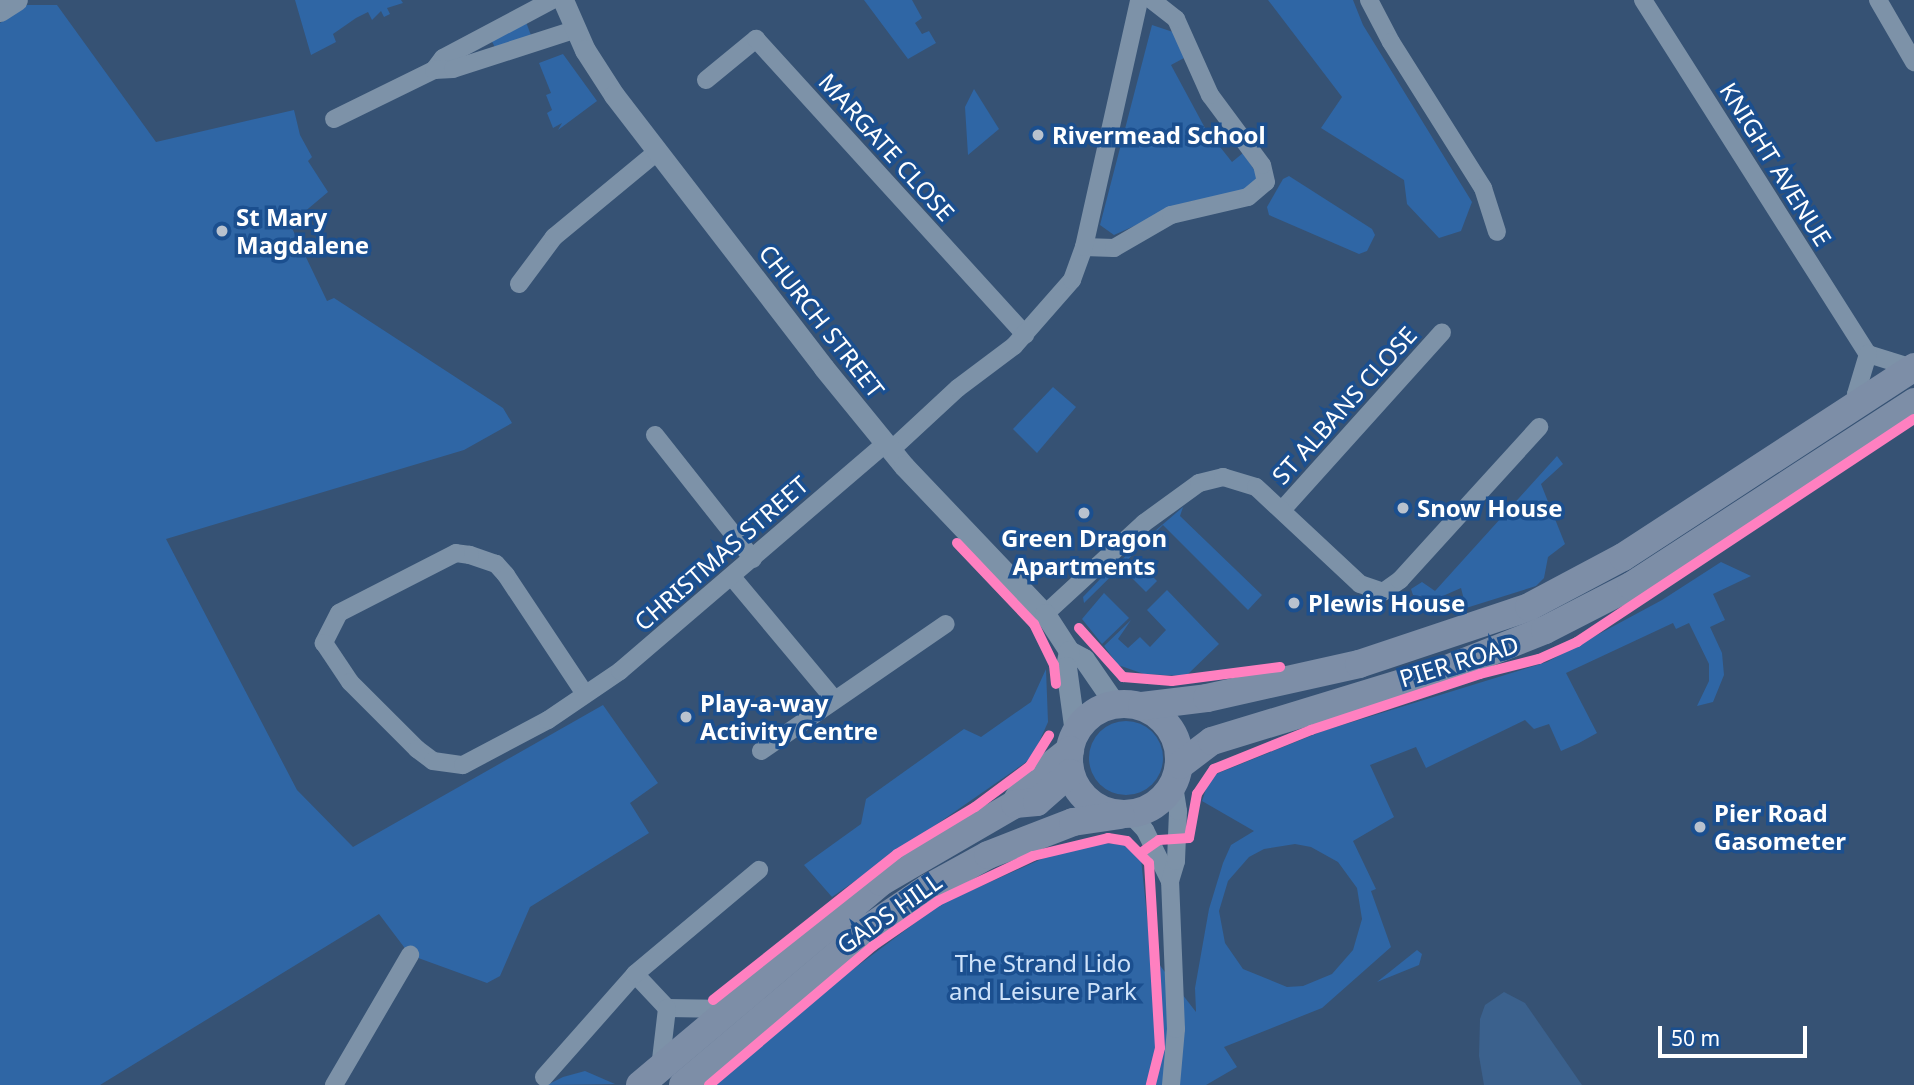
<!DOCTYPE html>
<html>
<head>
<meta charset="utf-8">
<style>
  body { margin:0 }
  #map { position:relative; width:1914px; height:1085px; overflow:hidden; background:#365274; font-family:"Noto Sans",sans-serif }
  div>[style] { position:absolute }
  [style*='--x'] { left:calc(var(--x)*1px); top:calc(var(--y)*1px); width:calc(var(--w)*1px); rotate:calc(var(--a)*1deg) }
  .green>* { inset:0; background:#2f66a5 }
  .round { border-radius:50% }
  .water>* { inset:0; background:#3b618d }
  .minor>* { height:18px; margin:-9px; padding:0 9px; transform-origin:9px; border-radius:9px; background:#7d92a8 }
  .tertiary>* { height:21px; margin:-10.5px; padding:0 10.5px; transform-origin:10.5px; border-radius:10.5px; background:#7d92a8 }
  .primary>* { height:28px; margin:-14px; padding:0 14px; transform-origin:14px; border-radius:14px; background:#7d8ea7 }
  .primary>.ring { margin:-14px; padding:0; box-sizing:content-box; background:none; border:28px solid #7d8ea7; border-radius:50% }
  .cycleway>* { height:10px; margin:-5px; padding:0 5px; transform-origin:5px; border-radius:5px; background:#ff80c0 }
  .dots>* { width:19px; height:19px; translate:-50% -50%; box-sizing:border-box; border:4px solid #1b4f8f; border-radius:50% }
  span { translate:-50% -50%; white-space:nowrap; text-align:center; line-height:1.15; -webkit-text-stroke:7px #1b4f8f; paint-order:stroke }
  .poi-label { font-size:24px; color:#fff; font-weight:700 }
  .left { translate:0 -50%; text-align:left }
  .street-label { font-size:24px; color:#fff }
  .park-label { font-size:24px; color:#cfe3fa }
  .scale { position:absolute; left:1658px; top:1026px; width:149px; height:32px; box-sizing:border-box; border:4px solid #fff; border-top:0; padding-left:9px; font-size:21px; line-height:24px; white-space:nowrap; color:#fff; -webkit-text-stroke:5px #1b4f8f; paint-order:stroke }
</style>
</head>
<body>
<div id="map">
  <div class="green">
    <i style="clip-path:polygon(295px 0,401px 0,403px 3px,387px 8px,390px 14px,384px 17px,381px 11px,372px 20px,368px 12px,356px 18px,333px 34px,336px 42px,311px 55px)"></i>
    <i style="clip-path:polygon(864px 0,912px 0,922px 18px,915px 23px,922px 34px,929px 31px,936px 43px,908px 59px)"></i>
    <i style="clip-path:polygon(1268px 0,1353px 0,1363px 25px,1472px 202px,1461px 231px,1439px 238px,1407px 204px,1404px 180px,1321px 128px,1342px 97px)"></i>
    <i style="clip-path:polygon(27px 5px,57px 5px,156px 142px,294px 110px,300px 135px,312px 157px,308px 161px,328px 192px,290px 224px,327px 301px,334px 298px,503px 408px,512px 423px,464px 450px,166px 539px,297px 790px,353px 847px,603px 705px,658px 783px,630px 803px,649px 833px,530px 907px,500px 976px,487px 983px,410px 955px,379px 914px,100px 1085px,0 1085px,0 23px)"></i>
    <i style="clip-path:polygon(526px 22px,532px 38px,496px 49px,491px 40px)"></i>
    <i style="clip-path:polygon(1152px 25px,1173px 32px,1184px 58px,1171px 65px,1205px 128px,1232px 162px,1243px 153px,1259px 177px,1243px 191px,1188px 202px,1114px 235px,1100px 225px)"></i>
    <i style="clip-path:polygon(563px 54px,597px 101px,558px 130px,562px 123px,553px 128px,547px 113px,552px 110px,546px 95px,551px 93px,539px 63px)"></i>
    <i style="clip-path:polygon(974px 89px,999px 129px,968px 155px,965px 107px)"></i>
    <i style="clip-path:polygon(1289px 176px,1372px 229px,1375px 235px,1367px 251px,1359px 254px,1269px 215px,1267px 207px,1283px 179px)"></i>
    <i style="clip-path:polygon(1053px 387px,1076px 407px,1037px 453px,1013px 429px)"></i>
    <i style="clip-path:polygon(1557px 456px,1563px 464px,1541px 484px,1565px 544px,1548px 557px,1544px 578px,1536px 586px,1466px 608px,1461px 588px,1436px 599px,1413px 595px,1411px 589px,1422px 582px,1435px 591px)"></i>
    <i style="clip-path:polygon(1183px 507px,1180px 516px,1262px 595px,1248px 610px,1163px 525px,1084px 603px,1083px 597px,1106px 573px)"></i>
    <i style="clip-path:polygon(1136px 560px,1157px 581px,1146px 592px,1130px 576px)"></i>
    <i style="clip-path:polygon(evenodd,1721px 562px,1751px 576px,1713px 594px,1725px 620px,1710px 627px,1722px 653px,1724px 675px,1713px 702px,1697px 706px,1709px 681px,1709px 664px,1689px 623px,1676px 629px,1673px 623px,1566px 673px,1597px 733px,1579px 743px,1561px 751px,1549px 724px,1534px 729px,1525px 720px,1426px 768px,1416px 747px,1370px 765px,1394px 817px,1353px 841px,1376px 889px,1371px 891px,1391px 947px,1322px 1008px,1224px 1047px,1237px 1067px,1206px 1085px,716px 1085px,832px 985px,939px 905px,1057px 852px,1095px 842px,1124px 845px,1141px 859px,1151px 954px,1196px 1012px,1195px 988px,1209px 909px,1223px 863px,1231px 845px,1254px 831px,1202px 801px,1208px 783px,1216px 774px,1323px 731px,1547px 662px,1662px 600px,1721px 562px,1295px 844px,1311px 847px,1338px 862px,1357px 888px,1362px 919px,1353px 950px,1332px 974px,1303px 986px,1287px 987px,1243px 969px,1225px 943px,1219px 911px,1228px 881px,1249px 857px,1264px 849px,1295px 844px)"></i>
    <i style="clip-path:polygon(1167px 590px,1219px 644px,1186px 676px,1144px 674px,1118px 665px,1104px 646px,1131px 620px,1118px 639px,1128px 648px,1140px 637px,1150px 647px,1166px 630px,1147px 610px)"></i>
    <i style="clip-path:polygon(1104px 593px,1129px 618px,1102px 644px,1082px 619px)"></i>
    <i style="clip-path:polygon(1046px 669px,1048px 722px,1032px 758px,832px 897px,804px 865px,861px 824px,866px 799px,964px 729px,981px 737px,1031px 702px)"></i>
    <i class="round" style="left:1089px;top:721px;width:74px;height:74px"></i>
    <i style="clip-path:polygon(1417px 950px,1422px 954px,1419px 965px,1377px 982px)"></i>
    <i style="clip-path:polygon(585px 1071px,615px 1084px,547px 1085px,563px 1077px)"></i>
  </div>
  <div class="water">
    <i style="clip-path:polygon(1504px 992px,1525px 1003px,1582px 1085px,1484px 1085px,1479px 1056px,1480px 1019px,1485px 1005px)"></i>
  </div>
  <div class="minor">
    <i style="--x:1369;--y:0;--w:47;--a:62.4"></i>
    <i style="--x:1391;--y:42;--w:173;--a:57.8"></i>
    <i style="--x:1483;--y:188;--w:46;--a:72.3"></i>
    <i style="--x:1643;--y:0;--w:419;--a:57.6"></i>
    <i style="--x:1868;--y:354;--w:47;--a:17.3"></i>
    <i style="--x:1878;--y:0;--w:72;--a:59.9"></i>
    <i style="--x:434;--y:70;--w:15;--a:-53"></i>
    <i style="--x:443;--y:58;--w:123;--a:-28"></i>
    <i style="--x:706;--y:80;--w:65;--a:-39.4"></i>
    <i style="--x:756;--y:39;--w:400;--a:47.7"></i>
    <i style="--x:334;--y:119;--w:111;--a:-26.1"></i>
    <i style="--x:434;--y:70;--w:19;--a:-3"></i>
    <i style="--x:453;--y:69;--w:127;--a:-17.9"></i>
    <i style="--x:1084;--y:247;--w:30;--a:2"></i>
    <i style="--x:1114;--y:248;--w:66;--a:-30.1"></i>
    <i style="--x:1171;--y:215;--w:79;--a:-13.2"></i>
    <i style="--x:1248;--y:197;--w:23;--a:-40"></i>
    <i style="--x:1266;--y:182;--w:17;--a:-103"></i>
    <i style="--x:1262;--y:165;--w:87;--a:-126.6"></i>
    <i style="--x:1210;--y:95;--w:83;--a:-114.1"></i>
    <i style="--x:1176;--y:19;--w:31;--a:-142"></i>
    <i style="--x:519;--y:284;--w:59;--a:-53.3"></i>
    <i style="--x:554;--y:237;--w:135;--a:-39.6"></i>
    <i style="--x:1861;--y:404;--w:11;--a:-117"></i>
    <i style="--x:1856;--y:394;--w:42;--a:-73.3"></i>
    <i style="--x:655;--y:435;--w:158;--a:51.7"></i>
    <i style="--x:891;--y:450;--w:91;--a:-42.8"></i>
    <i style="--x:958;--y:388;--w:70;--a:-36.9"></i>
    <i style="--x:1014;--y:346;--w:88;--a:-48.7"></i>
    <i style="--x:1072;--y:280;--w:35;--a:-70"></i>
    <i style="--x:1084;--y:247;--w:253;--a:-77.4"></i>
    <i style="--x:1282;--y:510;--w:239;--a:-48"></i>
    <i style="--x:732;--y:577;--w:160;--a:50.1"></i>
    <i style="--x:1045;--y:614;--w:134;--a:-42.6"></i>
    <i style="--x:1144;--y:523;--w:68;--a:-36"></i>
    <i style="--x:1199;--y:483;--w:25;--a:-14"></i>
    <i style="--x:1223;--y:477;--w:34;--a:17"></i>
    <i style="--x:1256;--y:487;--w:142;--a:43"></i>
    <i style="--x:1360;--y:584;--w:24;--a:19"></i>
    <i style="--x:1383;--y:592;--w:21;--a:-35"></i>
    <i style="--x:1400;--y:580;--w:207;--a:-47.7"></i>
    <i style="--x:585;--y:694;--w:143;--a:-123.6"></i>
    <i style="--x:506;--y:575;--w:15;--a:-132"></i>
    <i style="--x:496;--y:564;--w:28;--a:-161"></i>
    <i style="--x:470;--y:555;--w:14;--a:-172"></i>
    <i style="--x:456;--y:553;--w:131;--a:152.9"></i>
    <i style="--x:339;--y:613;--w:34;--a:117"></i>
    <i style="--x:324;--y:643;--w:47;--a:56.3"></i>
    <i style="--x:350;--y:682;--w:95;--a:45"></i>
    <i style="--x:417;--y:749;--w:20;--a:37"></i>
    <i style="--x:433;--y:761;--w:30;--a:8"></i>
    <i style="--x:463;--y:765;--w:96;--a:-27.9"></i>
    <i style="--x:548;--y:720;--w:87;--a:-34.2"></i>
    <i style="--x:620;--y:671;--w:349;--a:-40.6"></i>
    <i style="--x:761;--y:751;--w:224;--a:-34.5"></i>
    <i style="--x:1130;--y:814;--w:22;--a:47"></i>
    <i style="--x:1145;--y:830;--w:57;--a:63.9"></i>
    <i style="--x:635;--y:974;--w:47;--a:46.7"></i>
    <i style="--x:667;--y:1008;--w:61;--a:0.9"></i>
    <i style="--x:660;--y:1068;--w:60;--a:-83.3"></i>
    <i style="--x:544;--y:1077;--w:137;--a:-48.5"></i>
    <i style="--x:635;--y:974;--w:162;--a:-40"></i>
    <i style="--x:334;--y:1085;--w:151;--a:-59.7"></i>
    <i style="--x:1171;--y:1085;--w:56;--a:-84.9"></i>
    <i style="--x:1176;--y:1029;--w:148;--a:-92.3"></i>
    <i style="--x:1170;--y:881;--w:21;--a:-73"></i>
    <i style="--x:1176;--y:861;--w:50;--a:-87.7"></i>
    <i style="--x:1178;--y:811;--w:26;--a:-99"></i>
  </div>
  <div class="tertiary">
    <i style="--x:563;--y:0;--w:55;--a:66.3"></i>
    <i style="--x:585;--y:50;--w:54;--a:57.2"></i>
    <i style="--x:614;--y:95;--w:344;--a:52.4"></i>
    <i style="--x:824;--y:368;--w:127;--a:50.8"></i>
    <i style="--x:904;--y:466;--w:204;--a:46.4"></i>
    <i style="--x:1045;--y:614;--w:44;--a:57"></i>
    <i style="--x:1069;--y:651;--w:17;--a:28"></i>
    <i style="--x:1084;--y:659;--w:55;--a:55.4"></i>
    <i style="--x:0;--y:11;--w:20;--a:-33"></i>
    <i style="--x:1069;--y:651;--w:16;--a:101"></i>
    <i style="--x:1066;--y:667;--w:67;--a:82.2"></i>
  </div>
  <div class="primary">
    <i class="ring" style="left:1069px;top:704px;width:82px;height:82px"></i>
    <i style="--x:1142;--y:706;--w:65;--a:-7"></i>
    <i style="--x:1207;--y:698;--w:156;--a:-12.6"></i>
    <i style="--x:1359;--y:664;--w:179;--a:-18.5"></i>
    <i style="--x:1529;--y:607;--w:106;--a:-28"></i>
    <i style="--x:1623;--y:557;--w:348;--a:-33.1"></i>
    <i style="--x:1180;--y:765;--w:40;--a:-37"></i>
    <i style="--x:1212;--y:741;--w:246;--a:-17"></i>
    <i style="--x:1447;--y:669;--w:105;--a:-21.7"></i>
    <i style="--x:1545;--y:630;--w:97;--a:-27.1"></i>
    <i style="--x:1631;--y:586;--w:338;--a:-33"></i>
    <i style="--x:1015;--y:804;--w:23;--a:-59"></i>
    <i style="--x:1027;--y:784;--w:55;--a:-38.3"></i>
    <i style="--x:640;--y:1085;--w:315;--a:-40.1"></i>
    <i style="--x:881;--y:882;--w:155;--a:-30.2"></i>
    <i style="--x:1015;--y:804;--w:22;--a:-5"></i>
    <i style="--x:1037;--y:802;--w:44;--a:-41.3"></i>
    <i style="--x:683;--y:1085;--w:245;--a:-40.2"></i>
    <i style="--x:870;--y:927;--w:70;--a:-33.9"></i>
    <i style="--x:928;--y:888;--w:68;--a:-28.8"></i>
    <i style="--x:988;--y:855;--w:91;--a:-21.2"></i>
    <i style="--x:1073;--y:822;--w:48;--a:-8.5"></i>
  </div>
  <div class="cycleway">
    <i style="--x:957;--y:543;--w:112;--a:46.5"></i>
    <i style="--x:1034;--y:624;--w:46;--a:64"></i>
    <i style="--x:1054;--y:665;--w:19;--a:84"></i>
    <i style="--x:1079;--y:628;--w:66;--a:48.1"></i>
    <i style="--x:1123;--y:677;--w:49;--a:4.7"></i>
    <i style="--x:1172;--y:681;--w:109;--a:-7.4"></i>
    <i style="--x:1142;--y:852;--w:21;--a:-35"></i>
    <i style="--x:1159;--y:840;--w:30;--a:-4"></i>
    <i style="--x:1189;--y:838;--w:45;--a:-79.7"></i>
    <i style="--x:1197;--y:794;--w:30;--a:-56"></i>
    <i style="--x:1214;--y:769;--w:105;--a:-21.9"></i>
    <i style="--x:1311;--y:730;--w:178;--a:-18.3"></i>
    <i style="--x:1480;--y:674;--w:61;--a:-14.3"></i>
    <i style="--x:1539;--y:659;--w:42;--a:-24.1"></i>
    <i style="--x:1577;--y:642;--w:404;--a:-33.5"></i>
    <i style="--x:713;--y:1000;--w:235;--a:-38.4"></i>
    <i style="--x:897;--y:854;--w:91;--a:-31.1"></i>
    <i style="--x:975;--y:807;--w:69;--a:-36.7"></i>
    <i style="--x:1030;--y:766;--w:36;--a:-58"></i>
    <i style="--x:709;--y:1085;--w:215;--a:-40.3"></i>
    <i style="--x:873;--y:946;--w:79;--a:-34.7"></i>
    <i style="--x:938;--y:901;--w:105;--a:-25.3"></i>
    <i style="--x:1033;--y:856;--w:77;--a:-13.5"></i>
    <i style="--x:1108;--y:838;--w:19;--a:9"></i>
    <i style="--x:1127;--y:841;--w:31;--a:45"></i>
    <i style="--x:1149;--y:863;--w:185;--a:86.6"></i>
    <i style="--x:1160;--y:1048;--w:38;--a:104"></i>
  </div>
  <div class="dots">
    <i style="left:1038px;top:135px;background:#b9c2ce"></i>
    <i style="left:222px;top:231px;background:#b9c2ce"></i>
    <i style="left:1403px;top:508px;background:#b9c2ce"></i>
    <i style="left:1084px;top:513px;background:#b9c2ce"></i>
    <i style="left:1294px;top:603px;background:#b9c2ce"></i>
    <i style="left:686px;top:717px;background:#b9c2ce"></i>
    <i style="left:1700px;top:827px;background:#b9c2ce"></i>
  </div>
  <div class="poi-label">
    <span class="left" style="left:1052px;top:135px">Rivermead School</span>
    <span class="left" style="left:236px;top:231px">St Mary<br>Magdalene</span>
    <span class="left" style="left:1417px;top:508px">Snow House</span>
    <span style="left:1084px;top:552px">Green Dragon<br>Apartments</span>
    <span class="left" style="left:1308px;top:603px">Plewis House</span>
    <span class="left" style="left:700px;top:717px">Play-a-way<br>Activity Centre</span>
    <span class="left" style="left:1714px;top:827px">Pier Road<br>Gasometer</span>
  </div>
  <div class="street-label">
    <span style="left:887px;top:147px;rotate:48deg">MARGATE CLOSE</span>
    <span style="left:1776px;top:164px;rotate:58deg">KNIGHT AVENUE</span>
    <span style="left:822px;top:321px;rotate:52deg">CHURCH STREET</span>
    <span style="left:1344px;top:405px;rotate:-48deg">ST ALBANS CLOSE</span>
    <span style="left:721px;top:553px;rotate:-41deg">CHRISTMAS STREET</span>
    <span style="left:1459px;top:661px;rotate:-17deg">PIER ROAD</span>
    <span style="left:889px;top:913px;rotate:-35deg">GADS HILL</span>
  </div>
  <div class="park-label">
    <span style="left:1043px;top:977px">The Strand Lido<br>and Leisure Park</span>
  </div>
  <div class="scale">50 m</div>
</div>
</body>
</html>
